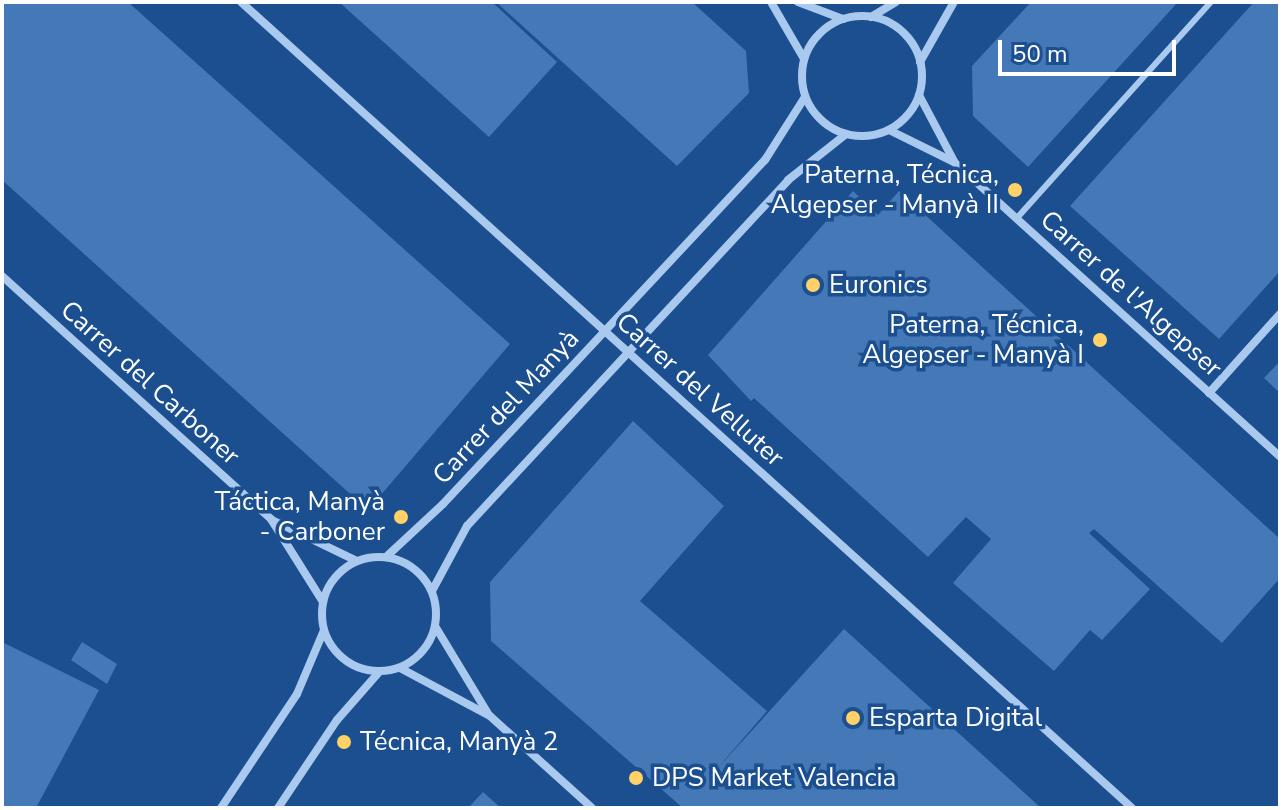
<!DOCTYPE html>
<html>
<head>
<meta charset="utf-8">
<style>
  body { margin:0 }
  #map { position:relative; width:1282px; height:810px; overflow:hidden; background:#1b4f8f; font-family:"Nunito Sans",sans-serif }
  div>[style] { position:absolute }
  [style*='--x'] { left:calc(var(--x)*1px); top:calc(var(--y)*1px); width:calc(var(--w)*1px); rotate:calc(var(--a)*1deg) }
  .building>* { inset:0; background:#4478b7 }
  .lane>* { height:6px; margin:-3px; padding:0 3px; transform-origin:3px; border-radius:3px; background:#a9c9ee }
  .street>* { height:8px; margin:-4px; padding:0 4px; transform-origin:4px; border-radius:4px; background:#a9c9ee }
  .street>.ring { margin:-4px; padding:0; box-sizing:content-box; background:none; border:8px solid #a9c9ee; border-radius:50% }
  .dots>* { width:22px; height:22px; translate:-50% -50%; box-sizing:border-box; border:4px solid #1b4f8f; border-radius:50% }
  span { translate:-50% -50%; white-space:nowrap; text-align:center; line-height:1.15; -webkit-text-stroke:7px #1b4f8f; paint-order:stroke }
  .poi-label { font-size:26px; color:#fff }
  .right { translate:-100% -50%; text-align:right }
  .left { translate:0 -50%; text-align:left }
  .street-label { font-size:26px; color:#fff }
  .frame { position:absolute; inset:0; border:4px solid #fff; pointer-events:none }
  .scale { position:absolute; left:998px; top:40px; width:178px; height:36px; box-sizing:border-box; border:4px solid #fff; border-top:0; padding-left:10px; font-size:24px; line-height:28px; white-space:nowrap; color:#fff; -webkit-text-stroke:6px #1b4f8f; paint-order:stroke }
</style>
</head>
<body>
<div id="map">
  <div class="building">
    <i style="clip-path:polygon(2px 2px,128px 2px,510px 344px,368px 510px,2px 180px)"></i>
    <i style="clip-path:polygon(339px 2px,492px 2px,557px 62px,489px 137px)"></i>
    <i style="clip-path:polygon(496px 2px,692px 2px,746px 51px,749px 93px,677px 166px)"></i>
    <i style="clip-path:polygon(1031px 2px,1178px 2px,1028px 167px,973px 116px,972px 66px)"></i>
    <i style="clip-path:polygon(1254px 2px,1280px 2px,1280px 271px,1219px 339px,1070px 206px)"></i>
    <i style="clip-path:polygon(853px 191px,878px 215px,899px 191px,1280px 539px,1280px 578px,1222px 643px,1094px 529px,1089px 533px,1150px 589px,1102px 640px,1090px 630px,1054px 671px,953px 583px,991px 539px,966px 517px,928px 557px,754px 398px,751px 401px,708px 355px)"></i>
    <i style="clip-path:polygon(1280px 361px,1280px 393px,1264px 378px)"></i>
    <i style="clip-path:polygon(633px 421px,724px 506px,640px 601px,767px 711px,716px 770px,844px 629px,1041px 808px,683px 808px,491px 641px,490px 582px)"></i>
    <i style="clip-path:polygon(2px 642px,99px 690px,36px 808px,2px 808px)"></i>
    <i style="clip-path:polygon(82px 642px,117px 664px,107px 684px,71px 660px)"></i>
    <i style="clip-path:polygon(483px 792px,501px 808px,468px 808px)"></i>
  </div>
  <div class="lane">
    <i style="--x:1017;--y:218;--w:290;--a:-48.1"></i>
  </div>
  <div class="street">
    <i style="--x:241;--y:2;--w:1201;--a:42.13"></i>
    <i style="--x:771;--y:2;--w:66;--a:59.9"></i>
    <i style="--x:798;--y:2;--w:48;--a:20.7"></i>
    <i class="ring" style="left:802px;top:16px;width:112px;height:112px"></i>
    <i style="--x:871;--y:17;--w:29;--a:-31"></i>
    <i style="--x:920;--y:62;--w:69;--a:-60.5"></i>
    <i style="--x:919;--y:95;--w:75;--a:62.1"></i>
    <i style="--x:889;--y:130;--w:72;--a:26.2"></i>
    <i style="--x:954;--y:162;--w:440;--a:42.1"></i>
    <i style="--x:2;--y:276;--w:363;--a:42.1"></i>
    <i style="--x:271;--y:519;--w:98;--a:57.9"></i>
    <i style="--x:1209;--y:393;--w:106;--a:-48.1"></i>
    <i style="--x:272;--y:520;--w:94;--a:25.8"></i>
    <i class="ring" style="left:322px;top:557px;width:106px;height:106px"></i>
    <i style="--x:386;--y:557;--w:78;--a:-42.9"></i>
    <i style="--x:443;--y:504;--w:471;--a:-46.9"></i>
    <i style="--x:765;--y:160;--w:75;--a:-57.6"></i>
    <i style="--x:432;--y:591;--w:74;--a:-61.7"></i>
    <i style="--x:467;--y:526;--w:472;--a:-47.1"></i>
    <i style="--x:788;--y:180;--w:74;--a:-38.4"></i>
    <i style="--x:435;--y:626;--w:104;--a:58.8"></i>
    <i style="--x:400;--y:668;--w:102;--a:28.1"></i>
    <i style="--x:490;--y:716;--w:137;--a:42"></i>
    <i style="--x:221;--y:808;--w:137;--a:-56.3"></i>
    <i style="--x:297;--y:694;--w:69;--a:-67.1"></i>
    <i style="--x:278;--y:808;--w:106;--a:-56.2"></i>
    <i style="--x:337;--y:720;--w:65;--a:-48.7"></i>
  </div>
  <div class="dots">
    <i style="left:1015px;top:190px;background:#ffd166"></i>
    <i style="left:813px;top:285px;background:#ffd166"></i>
    <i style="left:1100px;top:340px;background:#ffd166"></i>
    <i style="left:401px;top:517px;background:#ffd166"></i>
    <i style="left:853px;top:718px;background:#ffd166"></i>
    <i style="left:344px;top:742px;background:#ffd166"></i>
    <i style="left:636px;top:778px;background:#ffd166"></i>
  </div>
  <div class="poi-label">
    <span class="right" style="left:999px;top:190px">Paterna, Técnica,<br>Algepser - Manyà II</span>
    <span class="left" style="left:829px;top:285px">Euronics</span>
    <span class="right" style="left:1084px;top:340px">Paterna, Técnica,<br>Algepser - Manyà I</span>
    <span class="right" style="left:385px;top:517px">Táctica, Manyà<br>- Carboner</span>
    <span class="left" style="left:869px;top:718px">Esparta Digital</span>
    <span class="left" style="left:360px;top:742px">Técnica, Manyà 2</span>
    <span class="left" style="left:652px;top:778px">DPS Market Valencia</span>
  </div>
  <div class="street-label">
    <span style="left:1131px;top:294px;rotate:42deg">Carrer de l'Algepser</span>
    <span style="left:150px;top:383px;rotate:42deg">Carrer del Carboner</span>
    <span style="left:700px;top:390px;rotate:42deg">Carrer del Velluter</span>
    <span style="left:506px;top:407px;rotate:-47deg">Carrer del Manyà</span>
  </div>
  <div class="frame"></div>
  <div class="scale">50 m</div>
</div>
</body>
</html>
